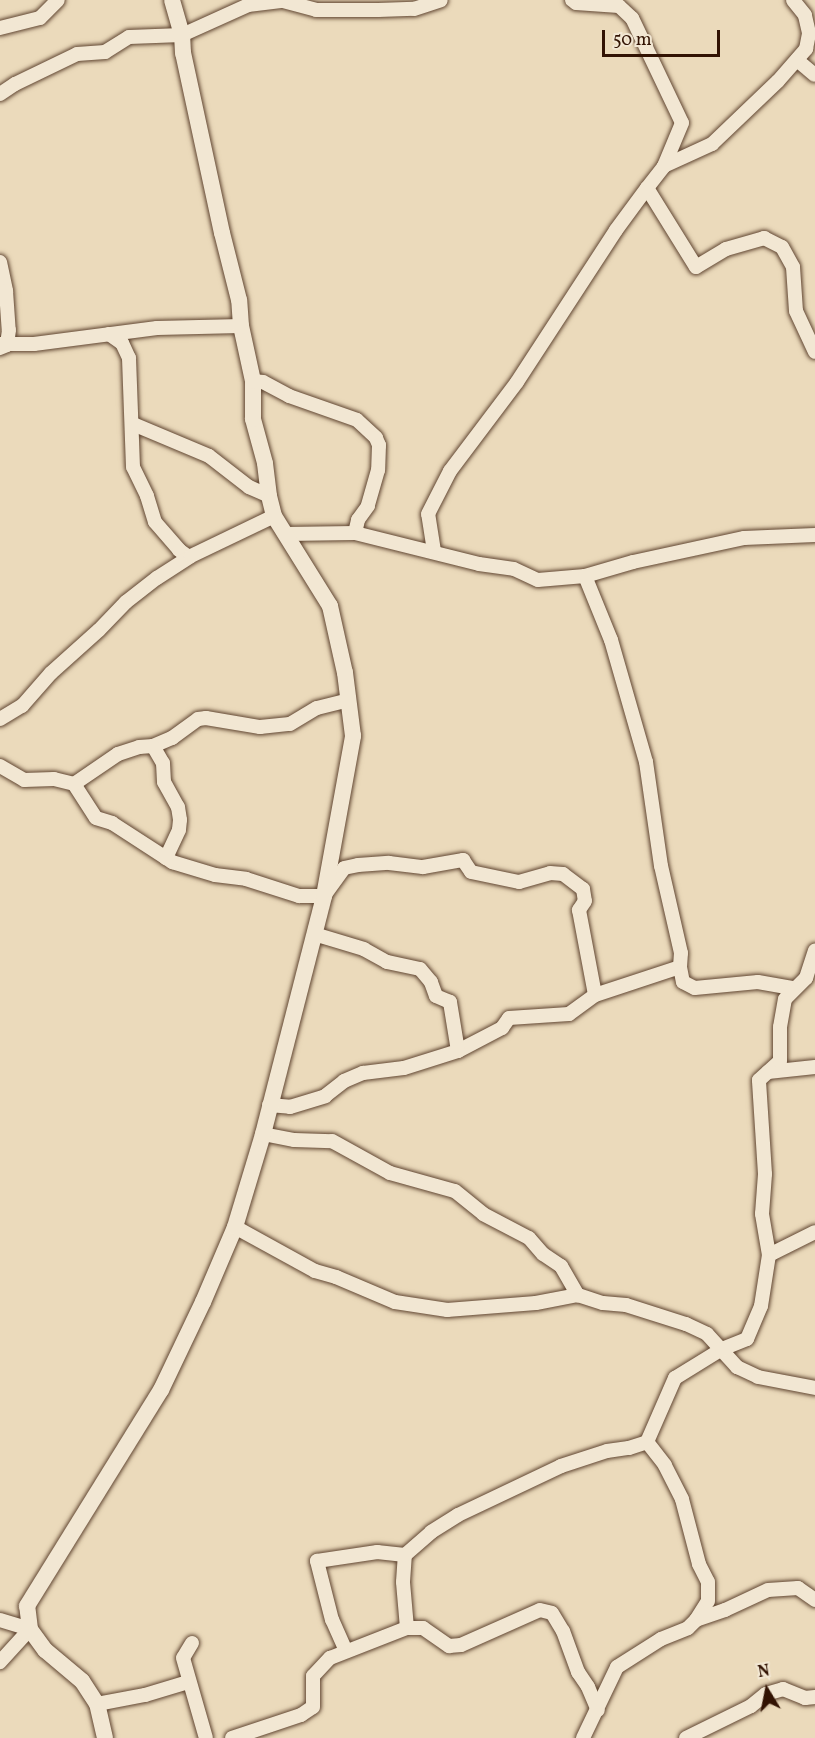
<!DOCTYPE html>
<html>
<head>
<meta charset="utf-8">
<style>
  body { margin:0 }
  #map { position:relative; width:815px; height:1738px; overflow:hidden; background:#ebdabb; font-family:Vollkorn,serif }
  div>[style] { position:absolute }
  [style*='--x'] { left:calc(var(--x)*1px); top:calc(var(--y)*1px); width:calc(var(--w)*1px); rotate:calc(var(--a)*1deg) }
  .roads { filter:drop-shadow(0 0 2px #604531) drop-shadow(0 0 2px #604531) }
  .minor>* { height:14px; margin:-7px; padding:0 7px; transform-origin:7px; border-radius:7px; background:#f2e7d3 }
  .tertiary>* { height:16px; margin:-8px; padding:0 8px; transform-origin:8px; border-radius:8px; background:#f2e7d3 }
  span { translate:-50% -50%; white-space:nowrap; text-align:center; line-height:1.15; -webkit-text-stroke:4.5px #f2e7d3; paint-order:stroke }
  .north { position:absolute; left:737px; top:1660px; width:60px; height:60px; -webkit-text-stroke:4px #f2e7d3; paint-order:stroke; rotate:350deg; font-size:16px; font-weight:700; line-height:24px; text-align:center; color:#321303 }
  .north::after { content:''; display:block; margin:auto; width:21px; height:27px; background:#321303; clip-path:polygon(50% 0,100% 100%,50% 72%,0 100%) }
  .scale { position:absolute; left:602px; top:30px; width:118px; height:27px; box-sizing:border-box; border:3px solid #321303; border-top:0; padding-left:8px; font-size:18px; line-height:21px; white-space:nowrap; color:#321303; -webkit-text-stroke:4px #f2e7d3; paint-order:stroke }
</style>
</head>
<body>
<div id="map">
  <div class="roads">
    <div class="minor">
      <i style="--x:572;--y:0;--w:5;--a:37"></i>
      <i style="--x:576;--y:3;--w:43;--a:4"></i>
      <i style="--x:619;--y:6;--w:18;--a:43"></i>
      <i style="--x:632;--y:18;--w:116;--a:64.5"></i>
      <i style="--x:682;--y:123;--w:47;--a:112.7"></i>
      <i style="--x:0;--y:28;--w:41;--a:-14"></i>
      <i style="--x:40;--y:18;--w:25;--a:-45"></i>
      <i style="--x:797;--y:60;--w:23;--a:40"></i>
      <i style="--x:0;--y:94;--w:18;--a:-34"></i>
      <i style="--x:15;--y:84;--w:69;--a:-25.8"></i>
      <i style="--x:77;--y:54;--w:28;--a:-4"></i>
      <i style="--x:105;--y:52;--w:28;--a:-32"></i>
      <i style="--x:129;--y:37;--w:53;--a:-2.2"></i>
      <i style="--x:182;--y:35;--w:72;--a:-24.4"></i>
      <i style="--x:248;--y:5;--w:35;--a:-7"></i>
      <i style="--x:283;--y:1;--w:34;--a:15"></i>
      <i style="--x:316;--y:10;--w:62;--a:0"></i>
      <i style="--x:378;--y:10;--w:36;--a:-2"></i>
      <i style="--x:414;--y:9;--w:28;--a:-18"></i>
      <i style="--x:647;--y:188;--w:93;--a:58.2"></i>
      <i style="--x:696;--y:267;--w:35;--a:-31"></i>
      <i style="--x:726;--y:249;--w:40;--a:-16"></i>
      <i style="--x:764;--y:238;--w:20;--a:27"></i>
      <i style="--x:782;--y:247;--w:23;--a:61"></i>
      <i style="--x:793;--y:267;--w:44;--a:86.1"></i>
      <i style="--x:796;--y:311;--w:45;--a:65.1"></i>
      <i style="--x:0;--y:262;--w:30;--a:78"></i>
      <i style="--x:6;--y:291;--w:39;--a:86"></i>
      <i style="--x:9;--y:330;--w:15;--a:98"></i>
      <i style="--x:7;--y:345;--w:8;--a:157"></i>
      <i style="--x:109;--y:334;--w:16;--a:35"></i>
      <i style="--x:122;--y:343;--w:17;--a:65"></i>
      <i style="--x:129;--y:358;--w:109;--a:87.9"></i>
      <i style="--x:133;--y:467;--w:32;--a:64"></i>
      <i style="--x:147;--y:496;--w:27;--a:73"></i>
      <i style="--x:155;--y:522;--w:37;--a:49"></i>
      <i style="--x:179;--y:550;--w:12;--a:35"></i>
      <i style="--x:0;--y:344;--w:34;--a:0"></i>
      <i style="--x:34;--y:344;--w:124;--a:-7.4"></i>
      <i style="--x:157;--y:328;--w:84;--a:-1.4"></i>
      <i style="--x:253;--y:381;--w:10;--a:6"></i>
      <i style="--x:263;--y:382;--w:30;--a:28"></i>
      <i style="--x:289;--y:396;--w:72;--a:19.4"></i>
      <i style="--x:357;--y:420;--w:26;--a:43"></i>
      <i style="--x:376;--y:438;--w:8;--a:67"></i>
      <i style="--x:379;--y:445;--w:25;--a:92"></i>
      <i style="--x:378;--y:470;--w:37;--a:106"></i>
      <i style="--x:368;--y:506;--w:17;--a:126"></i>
      <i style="--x:358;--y:520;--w:13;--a:103"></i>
      <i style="--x:133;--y:424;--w:82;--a:22.8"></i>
      <i style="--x:209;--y:456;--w:51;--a:37.8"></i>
      <i style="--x:249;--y:487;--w:22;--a:24"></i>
      <i style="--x:285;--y:534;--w:70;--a:-0.8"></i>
      <i style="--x:355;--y:533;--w:128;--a:14"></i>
      <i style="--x:479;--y:564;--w:35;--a:8"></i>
      <i style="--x:514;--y:569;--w:26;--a:25"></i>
      <i style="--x:538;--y:580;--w:47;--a:-4.9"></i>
      <i style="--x:585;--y:576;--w:50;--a:-16.3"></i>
      <i style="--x:633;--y:562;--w:114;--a:-12.2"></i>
      <i style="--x:744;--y:538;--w:71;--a:-2.4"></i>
      <i style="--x:434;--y:551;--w:37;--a:-99"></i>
      <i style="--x:428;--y:514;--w:48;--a:-62.9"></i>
      <i style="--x:450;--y:471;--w:111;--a:-53"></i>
      <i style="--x:517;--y:382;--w:181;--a:-56.9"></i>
      <i style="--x:616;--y:230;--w:52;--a:-53.6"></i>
      <i style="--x:647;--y:188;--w:28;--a:-52"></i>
      <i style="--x:664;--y:166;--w:53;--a:-24.6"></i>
      <i style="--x:712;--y:144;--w:91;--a:-43.7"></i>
      <i style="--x:778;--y:81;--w:43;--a:-48.8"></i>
      <i style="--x:806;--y:49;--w:16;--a:-79"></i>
      <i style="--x:809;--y:33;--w:18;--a:-103"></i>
      <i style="--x:805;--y:15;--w:19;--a:-129"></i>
      <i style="--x:0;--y:719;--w:26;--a:-31"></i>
      <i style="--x:22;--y:706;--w:44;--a:-48.7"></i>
      <i style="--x:51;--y:673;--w:64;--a:-41.9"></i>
      <i style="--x:99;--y:630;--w:39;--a:-46"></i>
      <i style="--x:126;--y:602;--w:39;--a:-38"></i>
      <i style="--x:157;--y:578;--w:40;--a:-32.9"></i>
      <i style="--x:191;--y:556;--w:92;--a:-25.7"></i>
      <i style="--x:153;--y:746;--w:21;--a:-23"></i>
      <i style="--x:172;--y:738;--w:32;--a:-36"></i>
      <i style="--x:198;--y:719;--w:8;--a:-7"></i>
      <i style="--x:206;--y:718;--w:55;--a:9.5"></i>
      <i style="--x:260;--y:727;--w:30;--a:-6"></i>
      <i style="--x:290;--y:724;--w:31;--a:-31"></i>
      <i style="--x:317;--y:708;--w:32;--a:-14"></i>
      <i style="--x:0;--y:766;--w:28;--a:30"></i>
      <i style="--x:24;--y:780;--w:30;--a:-2"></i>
      <i style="--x:54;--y:779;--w:21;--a:14"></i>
      <i style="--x:74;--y:784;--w:40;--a:57.1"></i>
      <i style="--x:96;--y:818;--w:17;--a:17"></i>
      <i style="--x:112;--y:823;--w:72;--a:33"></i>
      <i style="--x:172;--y:862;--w:45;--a:16.8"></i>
      <i style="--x:215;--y:875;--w:31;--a:7"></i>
      <i style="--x:246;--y:879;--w:56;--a:17.8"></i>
      <i style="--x:299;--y:896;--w:25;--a:0"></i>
      <i style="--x:324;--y:896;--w:34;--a:-54"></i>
      <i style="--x:344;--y:868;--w:14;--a:-12"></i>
      <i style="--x:358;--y:865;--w:31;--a:-4"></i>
      <i style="--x:389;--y:863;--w:34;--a:7"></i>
      <i style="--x:423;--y:867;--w:41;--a:-9.9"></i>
      <i style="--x:463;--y:860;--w:14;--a:56"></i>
      <i style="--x:471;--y:872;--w:49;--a:11.8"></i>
      <i style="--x:519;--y:882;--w:32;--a:-16"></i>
      <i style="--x:550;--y:873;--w:13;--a:4"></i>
      <i style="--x:563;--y:874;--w:25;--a:37"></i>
      <i style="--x:583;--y:889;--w:12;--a:81"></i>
      <i style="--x:585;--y:901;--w:11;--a:124"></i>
      <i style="--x:579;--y:910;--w:86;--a:79.3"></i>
      <i style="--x:74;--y:784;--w:53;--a:-34.3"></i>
      <i style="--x:118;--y:754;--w:22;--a:-18"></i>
      <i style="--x:139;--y:747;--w:14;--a:-4"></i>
      <i style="--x:153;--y:746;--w:20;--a:60"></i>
      <i style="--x:163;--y:763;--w:19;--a:87"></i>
      <i style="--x:164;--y:782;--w:29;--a:61"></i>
      <i style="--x:178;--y:807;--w:13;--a:81"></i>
      <i style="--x:180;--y:820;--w:10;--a:96"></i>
      <i style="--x:179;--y:830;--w:31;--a:115"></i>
      <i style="--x:680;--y:967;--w:15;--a:79"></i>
      <i style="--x:683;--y:982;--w:13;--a:27"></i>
      <i style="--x:695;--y:988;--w:63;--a:-5.4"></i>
      <i style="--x:758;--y:982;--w:36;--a:10"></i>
      <i style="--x:458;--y:1051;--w:50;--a:-27.6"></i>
      <i style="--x:502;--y:1028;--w:12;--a:-55"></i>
      <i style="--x:509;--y:1018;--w:60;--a:-3.8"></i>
      <i style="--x:569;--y:1014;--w:32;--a:-36"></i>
      <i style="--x:595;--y:995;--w:89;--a:-18.2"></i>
      <i style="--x:680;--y:967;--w:14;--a:-86"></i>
      <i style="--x:681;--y:953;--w:89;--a:-102.9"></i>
      <i style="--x:661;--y:866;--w:105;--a:-98.2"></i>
      <i style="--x:646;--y:762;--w:127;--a:-106"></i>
      <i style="--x:611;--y:640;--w:69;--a:-112.1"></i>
      <i style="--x:768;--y:1072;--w:47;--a:-6.1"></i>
      <i style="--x:269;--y:1105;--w:21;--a:5"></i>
      <i style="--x:290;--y:1107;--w:37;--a:-17"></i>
      <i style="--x:325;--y:1096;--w:24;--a:-38"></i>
      <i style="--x:344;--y:1081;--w:21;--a:-23"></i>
      <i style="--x:363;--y:1073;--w:41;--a:-7"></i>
      <i style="--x:404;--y:1068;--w:57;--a:-17.5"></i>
      <i style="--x:458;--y:1051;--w:50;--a:-99.3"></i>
      <i style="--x:450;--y:1002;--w:15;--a:-157"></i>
      <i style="--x:436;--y:996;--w:15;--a:-110"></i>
      <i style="--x:431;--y:982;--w:17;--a:-130"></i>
      <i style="--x:420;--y:969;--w:34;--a:-168"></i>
      <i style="--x:387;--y:962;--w:26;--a:-151"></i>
      <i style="--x:364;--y:949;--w:52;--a:-163.3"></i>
      <i style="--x:263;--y:1134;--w:32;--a:11"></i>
      <i style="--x:294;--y:1140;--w:38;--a:2"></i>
      <i style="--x:332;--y:1141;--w:66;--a:28.9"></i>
      <i style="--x:390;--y:1173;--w:67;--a:15.5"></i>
      <i style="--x:455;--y:1191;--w:36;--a:39"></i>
      <i style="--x:483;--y:1214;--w:52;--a:27.6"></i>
      <i style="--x:529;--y:1238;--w:21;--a:49"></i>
      <i style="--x:543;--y:1254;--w:22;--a:34"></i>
      <i style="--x:561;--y:1266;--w:34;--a:60"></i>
      <i style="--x:578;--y:1295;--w:26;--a:18"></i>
      <i style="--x:603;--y:1303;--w:23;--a:5"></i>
      <i style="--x:626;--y:1305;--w:63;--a:17.6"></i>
      <i style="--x:686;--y:1324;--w:23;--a:25"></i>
      <i style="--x:707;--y:1334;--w:45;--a:47.7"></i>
      <i style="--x:737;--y:1367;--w:23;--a:25"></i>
      <i style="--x:758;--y:1377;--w:58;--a:10.9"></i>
      <i style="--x:235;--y:1227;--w:91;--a:28.8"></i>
      <i style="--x:315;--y:1271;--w:22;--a:16"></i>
      <i style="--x:336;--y:1277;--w:64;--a:23"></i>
      <i style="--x:395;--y:1302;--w:53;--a:8.7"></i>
      <i style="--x:447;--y:1310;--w:89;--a:-4.5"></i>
      <i style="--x:536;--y:1303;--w:43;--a:-10.8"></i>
      <i style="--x:769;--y:1255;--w:51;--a:-26.6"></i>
      <i style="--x:0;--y:1620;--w:31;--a:17"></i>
      <i style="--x:30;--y:1629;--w:45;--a:132.3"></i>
      <i style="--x:696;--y:1620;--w:22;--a:-58"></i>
      <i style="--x:708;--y:1601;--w:19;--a:-90"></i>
      <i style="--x:708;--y:1582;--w:20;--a:-117"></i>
      <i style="--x:699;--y:1564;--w:67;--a:-104.7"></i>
      <i style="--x:682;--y:1499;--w:38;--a:-117"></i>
      <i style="--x:665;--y:1465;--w:29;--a:-128"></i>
      <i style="--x:647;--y:1442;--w:70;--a:-66.4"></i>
      <i style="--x:675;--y:1378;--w:55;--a:-31.7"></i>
      <i style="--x:722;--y:1349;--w:27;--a:-22"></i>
      <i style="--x:747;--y:1339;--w:36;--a:-67"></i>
      <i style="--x:761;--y:1306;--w:52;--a:-81.1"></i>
      <i style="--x:769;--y:1255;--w:42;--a:-99.7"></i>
      <i style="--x:762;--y:1214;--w:40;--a:-85.7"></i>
      <i style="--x:765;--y:1174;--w:94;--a:-93.7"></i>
      <i style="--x:759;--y:1080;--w:28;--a:-42"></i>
      <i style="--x:780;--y:1061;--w:34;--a:-90"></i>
      <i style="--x:780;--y:1027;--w:28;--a:-80"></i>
      <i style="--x:785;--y:999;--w:30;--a:-45"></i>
      <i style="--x:806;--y:978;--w:29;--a:-72"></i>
      <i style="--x:407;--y:1628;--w:16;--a:0"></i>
      <i style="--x:423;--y:1628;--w:32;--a:35"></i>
      <i style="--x:449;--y:1646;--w:12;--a:-5"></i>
      <i style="--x:461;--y:1645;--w:86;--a:-23.9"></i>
      <i style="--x:540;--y:1610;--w:12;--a:14"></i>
      <i style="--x:552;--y:1613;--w:21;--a:59"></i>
      <i style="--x:563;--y:1631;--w:44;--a:69.9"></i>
      <i style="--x:578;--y:1672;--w:18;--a:56"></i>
      <i style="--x:588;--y:1687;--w:25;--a:67"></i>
      <i style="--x:192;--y:1643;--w:17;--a:121"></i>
      <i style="--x:183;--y:1658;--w:83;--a:74"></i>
      <i style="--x:346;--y:1651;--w:34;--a:-114"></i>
      <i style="--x:332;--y:1620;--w:61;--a:-104.3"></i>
      <i style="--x:317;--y:1561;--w:61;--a:-8.5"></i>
      <i style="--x:377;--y:1552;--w:28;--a:6"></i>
      <i style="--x:97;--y:1704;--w:49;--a:-10.6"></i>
      <i style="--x:145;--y:1695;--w:45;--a:-16.8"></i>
      <i style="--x:232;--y:1738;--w:73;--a:-18.4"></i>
      <i style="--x:301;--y:1715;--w:14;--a:-34"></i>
      <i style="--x:313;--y:1707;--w:31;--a:-90"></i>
      <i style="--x:313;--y:1676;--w:25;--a:-47"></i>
      <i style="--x:330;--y:1658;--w:83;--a:-21.3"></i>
      <i style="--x:407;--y:1628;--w:46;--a:-95"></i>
      <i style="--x:403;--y:1582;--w:27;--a:-86"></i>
      <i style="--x:405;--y:1555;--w:35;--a:-41"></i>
      <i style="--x:431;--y:1532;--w:32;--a:-32"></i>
      <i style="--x:458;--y:1515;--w:114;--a:-25.4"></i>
      <i style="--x:561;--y:1466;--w:48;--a:-18.1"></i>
      <i style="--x:607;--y:1451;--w:22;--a:-8"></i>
      <i style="--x:629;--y:1448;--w:19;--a:-18"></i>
      <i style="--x:583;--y:1738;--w:79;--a:-64.4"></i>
      <i style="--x:617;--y:1667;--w:52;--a:-32.5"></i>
      <i style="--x:661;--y:1639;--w:29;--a:-22"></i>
      <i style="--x:688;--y:1628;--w:11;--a:-45"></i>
      <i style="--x:696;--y:1620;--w:31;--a:-19"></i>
      <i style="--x:725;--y:1610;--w:47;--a:-24.9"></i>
      <i style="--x:768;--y:1590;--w:30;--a:-4"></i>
      <i style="--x:798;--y:1588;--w:21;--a:35"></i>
      <i style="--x:686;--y:1738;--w:72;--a:-26.2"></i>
      <i style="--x:751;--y:1706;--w:19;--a:-39"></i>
      <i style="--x:766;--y:1694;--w:18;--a:-16"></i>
      <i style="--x:783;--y:1689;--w:24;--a:22"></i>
      <i style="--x:805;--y:1698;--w:10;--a:-6"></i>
    </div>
    <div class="tertiary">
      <i style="--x:105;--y:1738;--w:35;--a:-103"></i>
      <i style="--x:97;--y:1704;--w:27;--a:-123"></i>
      <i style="--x:82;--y:1681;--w:48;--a:-140"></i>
      <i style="--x:45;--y:1650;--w:26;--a:-126"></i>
      <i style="--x:30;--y:1629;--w:23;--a:-97"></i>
      <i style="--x:27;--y:1606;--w:254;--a:-58.2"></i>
      <i style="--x:161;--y:1390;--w:98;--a:-64.5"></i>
      <i style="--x:203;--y:1302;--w:82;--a:-66.9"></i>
      <i style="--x:235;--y:1227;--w:97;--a:-73.2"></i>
      <i style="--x:263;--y:1134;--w:246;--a:-75.6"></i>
      <i style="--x:324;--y:896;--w:163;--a:-79.7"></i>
      <i style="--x:353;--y:736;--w:64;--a:-97.2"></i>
      <i style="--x:345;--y:673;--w:69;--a:-102.6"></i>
      <i style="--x:330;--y:606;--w:106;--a:-121.9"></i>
      <i style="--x:274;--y:516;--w:21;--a:-104"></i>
      <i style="--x:269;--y:496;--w:33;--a:-97"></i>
      <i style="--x:265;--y:463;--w:46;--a:-105.3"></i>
      <i style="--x:253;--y:419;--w:38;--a:-90"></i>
      <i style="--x:253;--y:381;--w:56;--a:-102.3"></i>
      <i style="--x:241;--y:326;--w:26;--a:-94"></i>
      <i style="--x:239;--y:300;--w:69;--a:-104.2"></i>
      <i style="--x:222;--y:233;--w:184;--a:-102.2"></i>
      <i style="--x:183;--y:53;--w:18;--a:-93"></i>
      <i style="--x:182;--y:35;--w:36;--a:-106"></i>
    </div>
  </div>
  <div class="north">N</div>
  <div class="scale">50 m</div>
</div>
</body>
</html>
